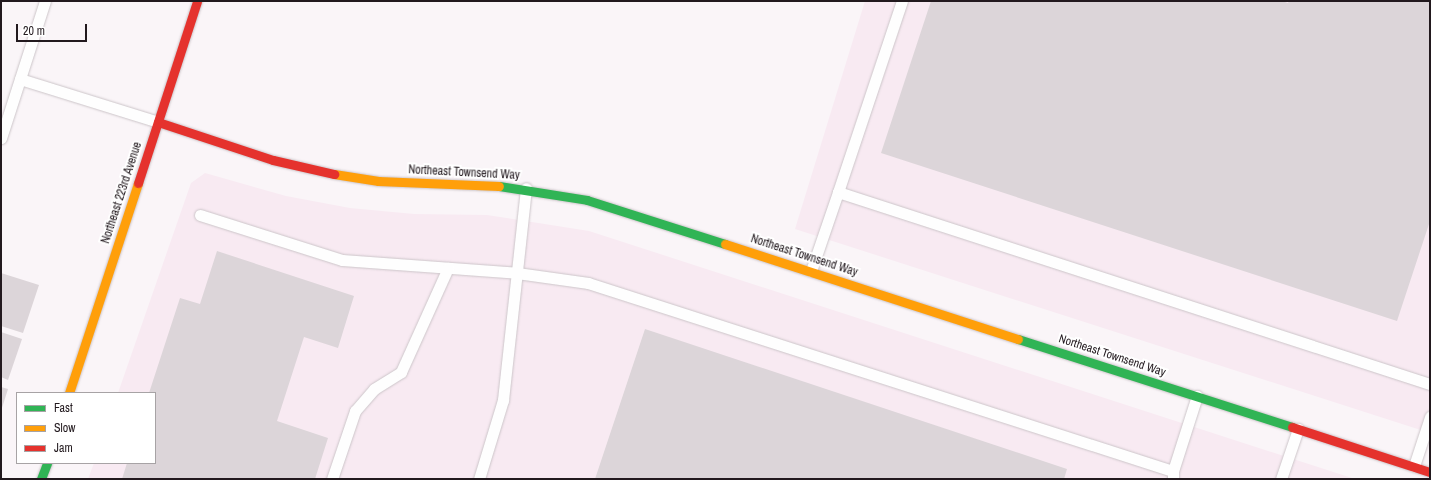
<!DOCTYPE html>
<html>
<head>
<meta charset="utf-8">
<style>
  body { margin:0 }
  #map { position:relative; width:1431px; height:480px; overflow:hidden; background:#faf5f8; font-family:"Archivo Narrow",sans-serif }
  div>[style] { position:absolute }
  [style*='--x'] { left:calc(var(--x)*1px); top:calc(var(--y)*1px); width:calc(var(--w)*1px); rotate:calc(var(--a)*1deg) }
  .built>* { inset:0; background:#f8eaf2 }
  .building>* { inset:0; background:#dcd5d9 }
  .roads { filter:drop-shadow(0 0 1px #ccc5c9) drop-shadow(0 0 1px #ccc5c9) }
  .lane>* { height:11px; margin:-5.5px; padding:0 5.5px; transform-origin:5.5px; border-radius:5.5px; background:#fefefe }
  .fast>* { height:9px; margin:-4.5px; padding:0 4.5px; transform-origin:4.5px; border-radius:4.5px; background:#30b455 }
  .slow>* { height:9px; margin:-4.5px; padding:0 4.5px; transform-origin:4.5px; border-radius:4.5px; background:#ff9f0a }
  .jam>* { height:9px; margin:-4.5px; padding:0 4.5px; transform-origin:4.5px; border-radius:4.5px; background:#e5322d }
  span { translate:-50% -50%; white-space:nowrap; text-align:center; line-height:1.15; -webkit-text-stroke:4px #fff; paint-order:stroke }
  .street-label { font-size:12px; color:#22191e }
  .frame { position:absolute; inset:0; border:2px solid #22191e; pointer-events:none }
  .legend { position:absolute; left:16px; top:392px; width:140px; height:72px; box-sizing:border-box; background:#fff; border:1px solid #a7a3a5; margin:0; padding:5px 7px; list-style:none; font-size:12px; color:#22191e }
  .legend li { display:flex; align-items:center; gap:8px; height:20px }
  .legend b { width:20px; border:1px solid #a7a3a5 }
  .scale { position:absolute; left:16px; top:24px; width:71px; height:18px; box-sizing:border-box; border:2px solid #22191e; border-top:0; padding-left:5px; font-size:12px; line-height:14px; white-space:nowrap; color:#22191e; -webkit-text-stroke:3px #fff; paint-order:stroke }
</style>
</head>
<body>
<div id="map">
  <div class="built">
    <i style="clip-path:polygon(865px 1px,1430px 1px,1430px 433px,795px 229px)"></i>
    <i style="clip-path:polygon(205px 173px,286px 196px,350px 208px,414px 214px,487px 215px,589px 231px,1355px 479px,88px 479px,94px 463px,155px 463px,155px 393px,118px 393px,191px 183px)"></i>
  </div>
  <div class="building">
    <i style="clip-path:polygon(931px 1px,1282px 1px,1288px 3px,1289px 1px,1430px 1px,1430px 221px,1397px 321px,881px 153px)"></i>
    <i style="clip-path:polygon(217px 251px,354px 296px,338px 348px,304px 337px,277px 421px,328px 438px,315px 479px,122px 479px,127px 463px,155px 463px,155px 393px,149px 393px,180px 298px,200px 304px)"></i>
    <i style="clip-path:polygon(1px 273px,39px 285px,23px 333px,1px 326px)"></i>
    <i style="clip-path:polygon(645px 329px,1067px 469px,1064px 479px,595px 479px)"></i>
    <i style="clip-path:polygon(1px 332px,22px 339px,8px 380px,1px 377px)"></i>
    <i style="clip-path:polygon(1px 387px,8px 389px,1px 411px)"></i>
  </div>
  <div class="roads">
    <div class="lane">
      <i style="--x:20;--y:79;--w:145;--a:17.3"></i>
      <i style="--x:1;--y:138;--w:144;--a:-72.2"></i>
      <i style="--x:838;--y:192;--w:201;--a:-71.5"></i>
      <i style="--x:200;--y:215;--w:149;--a:17.6"></i>
      <i style="--x:342;--y:260;--w:175;--a:4.2"></i>
      <i style="--x:517;--y:273;--w:72;--a:8"></i>
      <i style="--x:588;--y:283;--w:614;--a:17.82"></i>
      <i style="--x:811;--y:271;--w:83;--a:-71.1"></i>
      <i style="--x:838;--y:192;--w:622;--a:17.97"></i>
      <i style="--x:1414;--y:466;--w:52;--a:-71.9"></i>
      <i style="--x:332;--y:479;--w:72;--a:-71.3"></i>
      <i style="--x:355;--y:411;--w:29;--a:-49"></i>
      <i style="--x:374;--y:389;--w:32;--a:-32"></i>
      <i style="--x:401;--y:372;--w:114;--a:-65.7"></i>
      <i style="--x:479;--y:479;--w:83;--a:-73.1"></i>
      <i style="--x:503;--y:400;--w:213;--a:-83.8"></i>
      <i style="--x:1173;--y:479;--w:8;--a:-90"></i>
      <i style="--x:1173;--y:471;--w:79;--a:-72.3"></i>
      <i style="--x:1281;--y:479;--w:53;--a:-71.2"></i>
    </div>
    <div class="fast">
      <i style="--x:499;--y:186;--w:89;--a:9"></i>
      <i style="--x:587;--y:200;--w:145;--a:17.7"></i>
      <i style="--x:1018;--y:339;--w:288;--a:17.8"></i>
      <i style="--x:41;--y:479;--w:17;--a:-69"></i>
    </div>
    <div class="slow">
      <i style="--x:334;--y:174;--w:45;--a:9"></i>
      <i style="--x:378;--y:181;--w:121;--a:2.4"></i>
      <i style="--x:725;--y:244;--w:308;--a:18"></i>
      <i style="--x:69;--y:393;--w:221;--a:-71.8"></i>
    </div>
    <div class="jam">
      <i style="--x:158;--y:122;--w:121;--a:18.3"></i>
      <i style="--x:273;--y:160;--w:63;--a:12.9"></i>
      <i style="--x:138;--y:183;--w:191;--a:-72"></i>
      <i style="--x:1292;--y:427;--w:145;--a:18.1"></i>
    </div>
  </div>
  <div class="street-label">
    <span style="left:464px;top:173px;rotate:3deg">Northeast Townsend Way</span>
    <span style="left:122px;top:193px;rotate:-72deg">Northeast 223rd Avenue</span>
    <span style="left:804px;top:256px;rotate:18deg">Northeast Townsend Way</span>
    <span style="left:1112px;top:356px;rotate:18deg">Northeast Townsend Way</span>
  </div>
  <div class="frame"></div>
  <ul class="legend">
  <li><b style="height:5px;background:#30b455"></b>Fast</li>
  <li><b style="height:5px;background:#ff9f0a"></b>Slow</li>
  <li><b style="height:5px;background:#e5322d"></b>Jam</li>
  </ul>
  <div class="scale">20 m</div>
</div>
</body>
</html>
